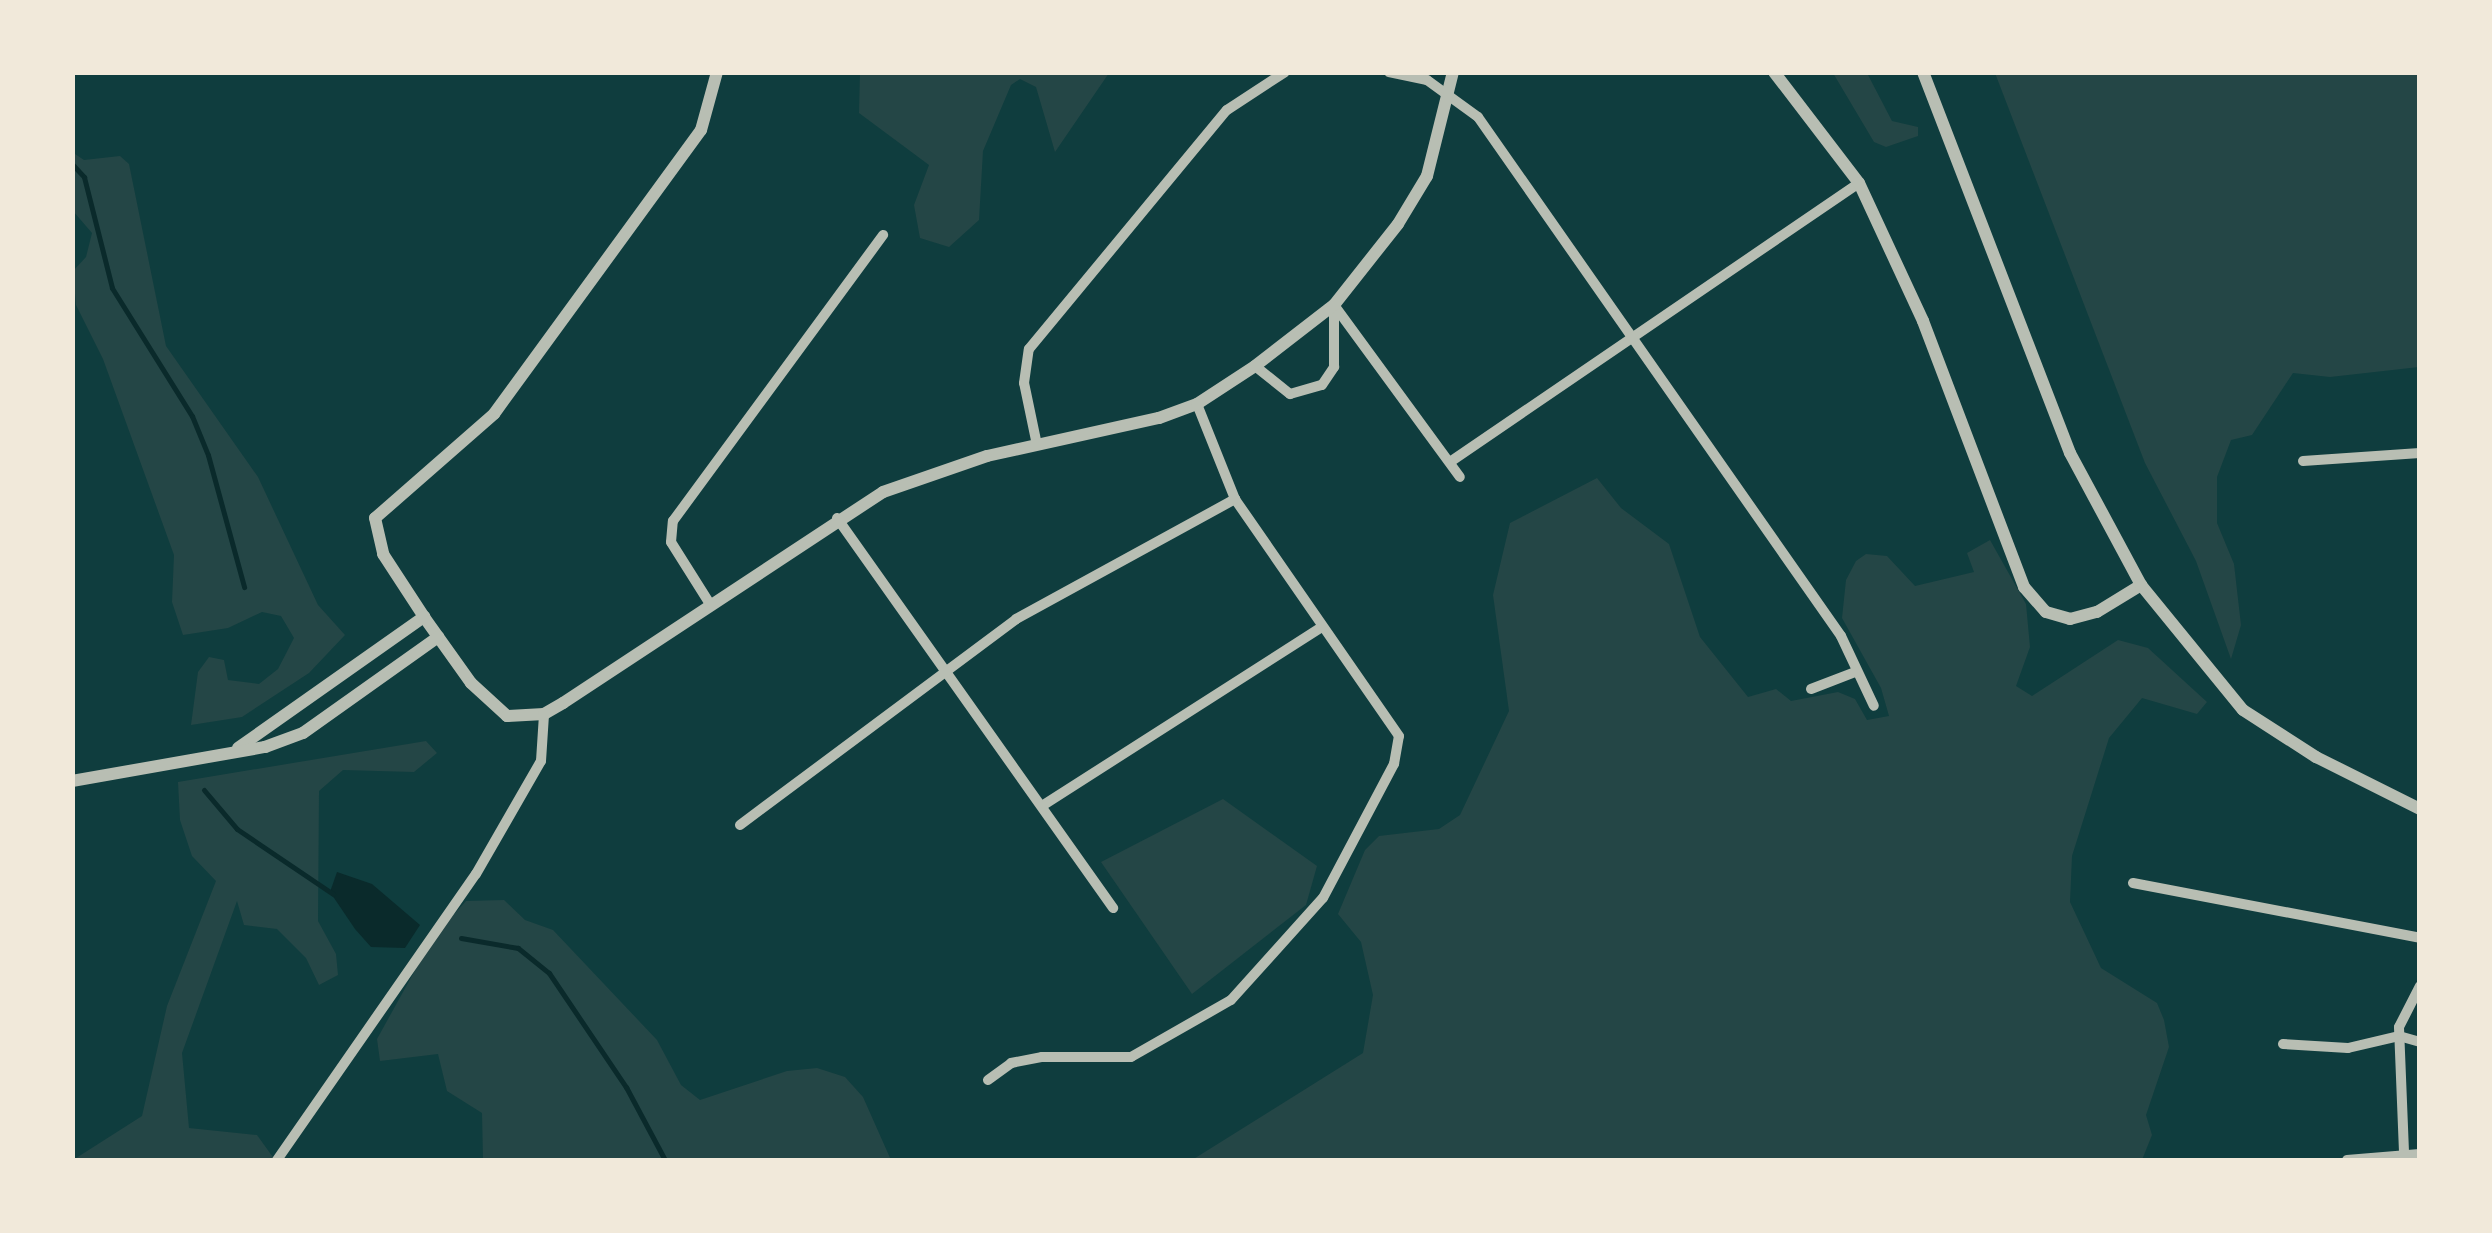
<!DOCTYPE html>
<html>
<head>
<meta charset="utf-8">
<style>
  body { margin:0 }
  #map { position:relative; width:2492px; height:1233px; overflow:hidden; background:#0f3d3e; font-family:"Archivo Narrow",sans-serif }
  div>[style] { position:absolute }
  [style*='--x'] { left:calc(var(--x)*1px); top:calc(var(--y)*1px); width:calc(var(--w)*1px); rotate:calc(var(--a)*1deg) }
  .green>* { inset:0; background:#244646 }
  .water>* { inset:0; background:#0a2a2b }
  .stream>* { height:5px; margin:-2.5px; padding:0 2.5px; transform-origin:2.5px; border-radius:2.5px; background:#0a2a2b }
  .minor>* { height:10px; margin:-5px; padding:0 5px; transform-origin:5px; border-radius:5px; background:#b8beb3 }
  .tertiary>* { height:12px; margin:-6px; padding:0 6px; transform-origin:6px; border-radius:6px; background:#b8beb3 }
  span { translate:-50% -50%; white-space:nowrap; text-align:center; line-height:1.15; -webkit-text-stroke:9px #f1e9da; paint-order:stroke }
  .frame { position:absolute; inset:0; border:75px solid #f1e9da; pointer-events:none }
</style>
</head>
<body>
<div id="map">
  <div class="green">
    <i style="clip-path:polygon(860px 72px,1109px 72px,1109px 73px,1055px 152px,1036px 87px,1020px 79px,1011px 85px,983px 151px,979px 220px,949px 247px,920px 238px,914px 205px,929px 165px,859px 113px)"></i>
    <i style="clip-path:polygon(1833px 73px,1867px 73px,1892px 121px,1918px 127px,1918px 136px,1886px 147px,1874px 142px)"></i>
    <i style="clip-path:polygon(1995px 73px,2419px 73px,2419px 367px,2330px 377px,2293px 373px,2252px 435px,2231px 440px,2217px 477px,2217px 523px,2234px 564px,2241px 625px,2231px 659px,2196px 561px,2145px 463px)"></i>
    <i style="clip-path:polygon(72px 152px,84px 160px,120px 156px,129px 164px,166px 346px,258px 477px,318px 605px,345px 635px,309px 673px,242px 717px,191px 725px,198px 672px,209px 657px,224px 660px,228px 680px,259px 684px,278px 669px,294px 638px,281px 616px,262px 612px,228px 628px,183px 635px,172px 602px,174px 555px,103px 359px,76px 305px,73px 271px,86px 257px,92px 233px,73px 211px)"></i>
    <i style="clip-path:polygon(1597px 478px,1621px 508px,1669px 544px,1700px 637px,1748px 697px,1776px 689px,1791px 701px,1838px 692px,1855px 699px,1867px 720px,1889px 716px,1881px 688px,1842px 618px,1846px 580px,1856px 561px,1866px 554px,1887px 556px,1915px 586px,1974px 572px,1967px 553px,1990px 540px,2026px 604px,2030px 647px,2016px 686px,2032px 696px,2118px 640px,2148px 648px,2207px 702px,2197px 714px,2142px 698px,2109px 738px,2072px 856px,2070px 902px,2101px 968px,2157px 1003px,2164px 1020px,2169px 1047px,2146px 1115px,2152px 1135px,2142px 1160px,1192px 1160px,1363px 1053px,1373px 995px,1361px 942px,1338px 914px,1365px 850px,1379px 836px,1439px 829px,1460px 815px,1509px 711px,1493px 595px,1510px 523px)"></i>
    <i style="clip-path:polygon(426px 741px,437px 753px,414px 772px,343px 770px,319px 791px,318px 921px,336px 954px,338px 975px,319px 985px,306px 958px,277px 929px,244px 925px,237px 901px,182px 1053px,189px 1128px,257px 1135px,275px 1160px,73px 1160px,142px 1116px,167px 1006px,216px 881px,192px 856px,180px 820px,178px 782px)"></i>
    <i style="clip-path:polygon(1223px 799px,1317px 866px,1306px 905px,1192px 994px,1101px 862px)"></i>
    <i style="clip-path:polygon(504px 900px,525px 920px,553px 930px,657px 1040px,681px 1085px,700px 1100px,787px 1071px,817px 1068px,845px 1077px,863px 1097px,891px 1160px,483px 1160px,482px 1113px,447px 1091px,438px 1054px,380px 1061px,377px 1039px,434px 936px,466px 901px)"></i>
  </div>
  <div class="water">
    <i style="clip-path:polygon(337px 872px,372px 884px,420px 925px,405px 948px,371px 947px,355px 929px,330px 892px)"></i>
  </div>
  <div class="stream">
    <i style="--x:72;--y:164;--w:18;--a:47"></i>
    <i style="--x:84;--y:177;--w:114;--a:75.8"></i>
    <i style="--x:112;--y:288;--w:151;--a:58"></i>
    <i style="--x:192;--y:416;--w:42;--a:67.7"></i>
    <i style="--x:208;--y:455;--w:137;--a:74.7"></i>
    <i style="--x:204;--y:790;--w:51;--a:49.8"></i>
    <i style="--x:237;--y:829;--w:116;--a:34.1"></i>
    <i style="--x:461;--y:938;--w:58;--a:10"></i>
    <i style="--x:518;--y:948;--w:40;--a:39"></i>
    <i style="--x:549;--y:973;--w:138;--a:56"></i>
    <i style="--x:626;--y:1087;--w:83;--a:61.9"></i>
  </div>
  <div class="minor">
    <i style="--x:1389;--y:72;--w:39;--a:12"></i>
    <i style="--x:1427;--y:80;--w:63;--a:36"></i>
    <i style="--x:1478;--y:117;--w:633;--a:55.03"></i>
    <i style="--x:1841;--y:636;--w:77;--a:64.8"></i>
    <i style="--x:1334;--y:305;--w:213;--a:53.8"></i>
    <i style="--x:1255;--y:366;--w:45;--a:38.7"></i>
    <i style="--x:1290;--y:394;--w:33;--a:-16"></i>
    <i style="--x:1322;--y:385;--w:22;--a:-56"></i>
    <i style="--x:1334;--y:367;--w:61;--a:-90"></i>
    <i style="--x:1037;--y:445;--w:63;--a:-101.8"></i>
    <i style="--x:1024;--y:383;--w:34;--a:-82"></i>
    <i style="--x:1029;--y:349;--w:310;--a:-50.4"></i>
    <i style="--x:1227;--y:110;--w:69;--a:-33.2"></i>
    <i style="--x:2303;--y:461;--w:117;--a:-3.9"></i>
    <i style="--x:1450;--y:462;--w:495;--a:-34.3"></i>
    <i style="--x:837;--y:518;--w:478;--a:54.7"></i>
    <i style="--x:710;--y:604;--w:73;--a:-122.2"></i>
    <i style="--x:671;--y:542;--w:21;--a:-85"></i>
    <i style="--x:673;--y:521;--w:355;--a:-53.7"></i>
    <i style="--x:1811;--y:689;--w:47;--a:-21.1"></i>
    <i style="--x:1045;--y:804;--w:329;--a:-32.6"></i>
    <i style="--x:740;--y:825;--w:344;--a:-36.7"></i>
    <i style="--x:1016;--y:619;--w:250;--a:-28.7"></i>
    <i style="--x:2133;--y:883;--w:292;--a:10.8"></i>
    <i style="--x:2283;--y:1044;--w:65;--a:3.5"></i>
    <i style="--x:2348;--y:1048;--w:52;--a:-13.2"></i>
    <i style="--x:2399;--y:1036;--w:22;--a:16"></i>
    <i style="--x:988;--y:1080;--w:29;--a:-36"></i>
    <i style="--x:1011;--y:1063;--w:32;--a:-11"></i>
    <i style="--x:1042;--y:1057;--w:89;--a:0"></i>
    <i style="--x:1131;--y:1057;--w:115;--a:-29.7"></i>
    <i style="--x:1231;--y:1000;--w:137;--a:-48"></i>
    <i style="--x:1323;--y:898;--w:152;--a:-62.1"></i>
    <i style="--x:1394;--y:764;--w:28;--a:-80"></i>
    <i style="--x:1399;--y:736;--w:288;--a:-124.7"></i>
    <i style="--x:1235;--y:499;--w:102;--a:-111.8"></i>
    <i style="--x:2404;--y:1152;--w:125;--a:-92.3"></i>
    <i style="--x:2399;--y:1027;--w:46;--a:-62.9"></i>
    <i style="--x:277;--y:1160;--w:348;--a:-55.2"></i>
    <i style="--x:476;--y:874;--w:130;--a:-60.1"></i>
    <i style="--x:541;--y:761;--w:47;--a:-86.3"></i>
    <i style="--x:2347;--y:1160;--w:73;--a:-4.7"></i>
  </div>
  <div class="tertiary">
    <i style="--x:717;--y:72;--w:60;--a:105.4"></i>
    <i style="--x:701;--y:130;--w:351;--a:126.1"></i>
    <i style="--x:494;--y:414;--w:158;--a:138.8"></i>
    <i style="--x:375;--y:518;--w:37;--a:77"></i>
    <i style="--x:383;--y:554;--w:75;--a:56.9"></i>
    <i style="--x:424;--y:617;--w:81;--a:54.5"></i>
    <i style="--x:471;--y:683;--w:49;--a:42.5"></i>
    <i style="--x:507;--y:716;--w:37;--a:-3"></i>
    <i style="--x:544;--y:714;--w:22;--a:-30"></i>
    <i style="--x:563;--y:703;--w:383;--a:-33.4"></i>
    <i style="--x:883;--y:492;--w:110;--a:-19.1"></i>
    <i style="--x:987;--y:456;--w:176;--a:-12.5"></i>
    <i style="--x:1159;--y:418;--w:40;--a:-20.2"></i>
    <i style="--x:1197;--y:404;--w:69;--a:-33.2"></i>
    <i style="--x:1255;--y:366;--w:100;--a:-37.7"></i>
    <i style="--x:1334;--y:305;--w:103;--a:-51.7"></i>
    <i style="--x:1398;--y:224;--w:56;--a:-58.9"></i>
    <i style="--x:1427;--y:176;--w:107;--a:-76"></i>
    <i style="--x:1774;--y:72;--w:140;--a:52.6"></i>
    <i style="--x:1859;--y:183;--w:152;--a:65.1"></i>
    <i style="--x:1923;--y:321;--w:285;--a:69.2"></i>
    <i style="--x:2024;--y:587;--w:33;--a:49"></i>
    <i style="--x:2046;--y:612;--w:25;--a:16"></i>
    <i style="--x:2070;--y:619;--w:28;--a:-15"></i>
    <i style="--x:2097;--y:612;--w:52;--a:-31.5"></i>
    <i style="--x:1923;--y:72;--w:408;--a:68.9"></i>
    <i style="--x:2070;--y:453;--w:150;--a:61.7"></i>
    <i style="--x:2141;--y:585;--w:161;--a:50.8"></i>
    <i style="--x:2243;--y:710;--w:87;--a:32.8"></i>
    <i style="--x:2316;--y:757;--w:116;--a:26.6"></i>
    <i style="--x:238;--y:748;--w:228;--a:-35.2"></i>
    <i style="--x:72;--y:781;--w:196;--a:-10"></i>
    <i style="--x:265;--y:747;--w:40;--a:-20.2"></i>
    <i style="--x:303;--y:733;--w:166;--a:-35.4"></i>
  </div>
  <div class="frame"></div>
</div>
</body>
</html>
